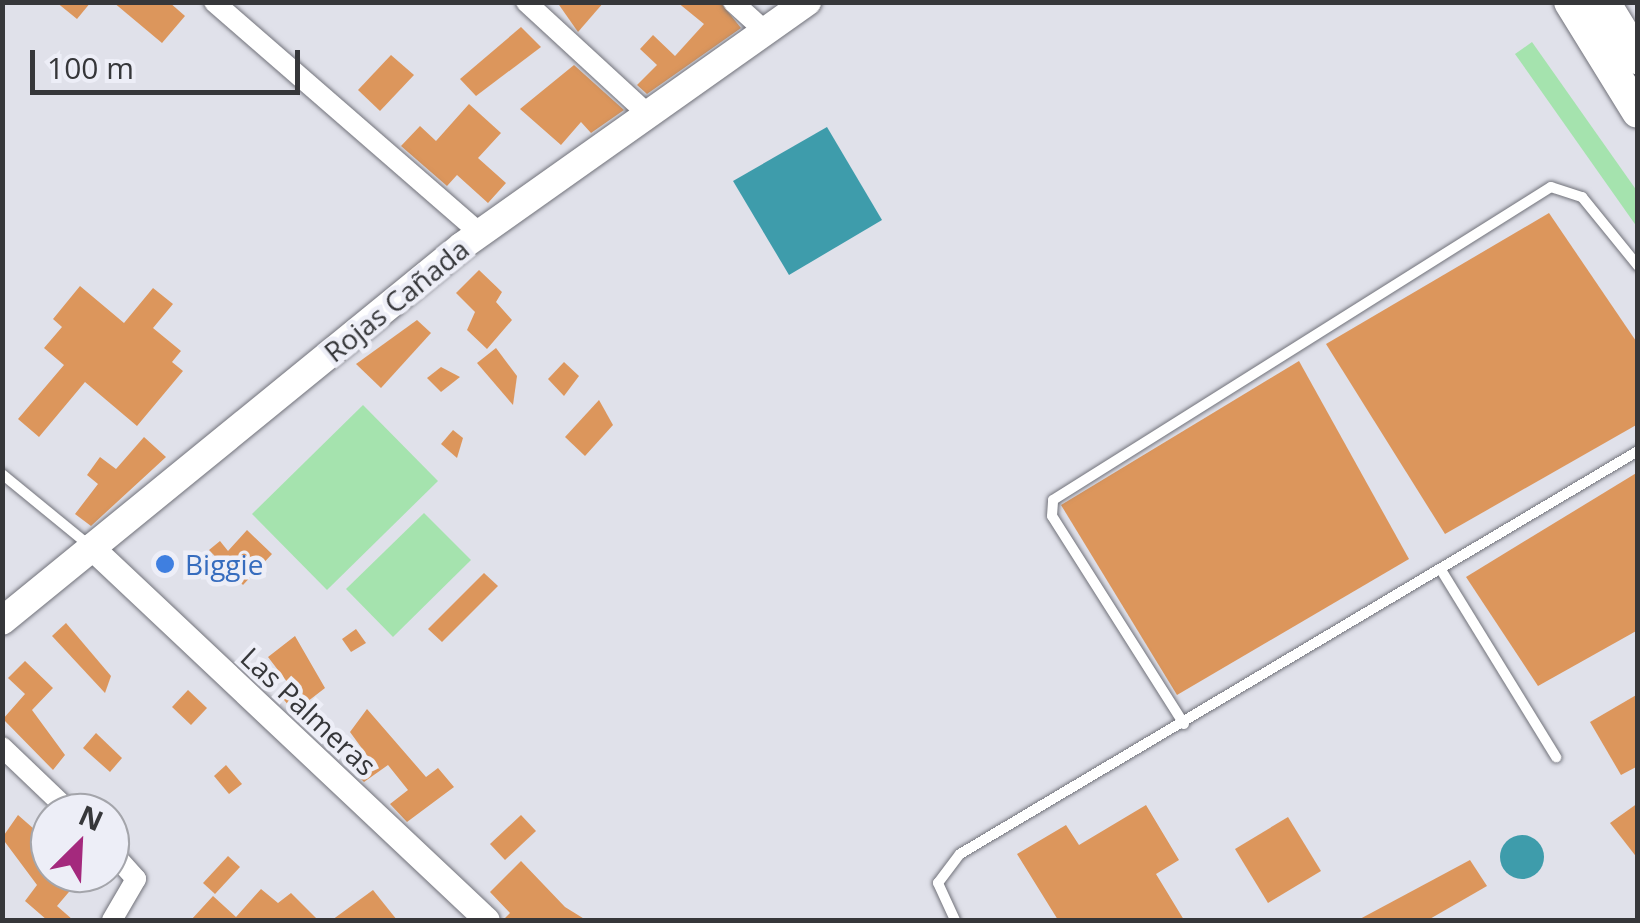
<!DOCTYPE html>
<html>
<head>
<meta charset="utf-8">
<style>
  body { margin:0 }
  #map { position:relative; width:1640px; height:923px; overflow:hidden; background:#e0e1ea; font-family:"Open Sans",sans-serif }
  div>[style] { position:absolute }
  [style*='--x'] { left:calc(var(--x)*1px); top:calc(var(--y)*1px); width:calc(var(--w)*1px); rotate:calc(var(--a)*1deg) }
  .green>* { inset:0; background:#a5e3ae }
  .water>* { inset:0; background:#3e9cab }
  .round { border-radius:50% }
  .building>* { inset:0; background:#dc965c }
  .roads { filter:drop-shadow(0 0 2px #71727a) drop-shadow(0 0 2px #71727a) }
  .service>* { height:10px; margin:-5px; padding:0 5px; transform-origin:5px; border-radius:5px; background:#fff }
  .minor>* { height:20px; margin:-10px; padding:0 10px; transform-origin:10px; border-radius:10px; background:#fff }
  .tertiary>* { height:25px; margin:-12.5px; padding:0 12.5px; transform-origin:12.5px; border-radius:12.5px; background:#fff }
  .secondary>* { height:28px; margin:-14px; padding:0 14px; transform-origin:14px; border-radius:14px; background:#fff }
  .trunk>* { height:32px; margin:-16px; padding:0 16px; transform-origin:16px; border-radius:16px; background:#fff }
  .dots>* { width:28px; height:28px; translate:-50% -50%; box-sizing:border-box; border:5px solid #edeef7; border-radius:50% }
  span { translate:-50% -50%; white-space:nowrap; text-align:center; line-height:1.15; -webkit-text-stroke:9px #edeef7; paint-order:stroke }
  .street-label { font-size:28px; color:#36373a }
  .shop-label { font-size:28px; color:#366cbe }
  .left { translate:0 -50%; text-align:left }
  .frame { position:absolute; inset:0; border:5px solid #36373a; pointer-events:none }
  .north { position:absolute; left:30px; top:793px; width:100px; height:100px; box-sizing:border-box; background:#edeef7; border:2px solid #a4a5ab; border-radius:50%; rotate:24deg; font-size:28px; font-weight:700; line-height:40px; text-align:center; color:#36373a }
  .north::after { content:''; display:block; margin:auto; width:35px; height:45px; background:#a4297d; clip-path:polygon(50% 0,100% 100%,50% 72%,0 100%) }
  .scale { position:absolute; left:30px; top:50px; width:270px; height:45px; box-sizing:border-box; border:5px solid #36373a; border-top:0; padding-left:12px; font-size:30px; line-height:35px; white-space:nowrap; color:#36373a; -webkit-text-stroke:8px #edeef7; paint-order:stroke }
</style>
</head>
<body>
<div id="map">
  <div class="green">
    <i style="clip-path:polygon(1532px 42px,1637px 191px,1637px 227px,1515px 54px)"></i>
    <i style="clip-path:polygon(363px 405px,438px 481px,327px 590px,252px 514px)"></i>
    <i style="clip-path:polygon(424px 513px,471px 560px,393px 637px,346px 589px)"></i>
  </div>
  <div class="water">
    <i style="clip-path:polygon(827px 127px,882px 220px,789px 275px,733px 181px)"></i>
    <i class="round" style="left:1500px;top:835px;width:44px;height:44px"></i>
  </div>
  <div class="building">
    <i style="clip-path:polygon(56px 2px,91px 2px,77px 19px)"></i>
    <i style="clip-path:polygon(113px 2px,169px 2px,185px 16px,162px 43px)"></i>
    <i style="clip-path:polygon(557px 2px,604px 2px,578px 32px)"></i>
    <i style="clip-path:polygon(677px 2px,720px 2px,741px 28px,647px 94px,637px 85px,657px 65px,640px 49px,653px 35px,675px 56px,704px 24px)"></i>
    <i style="clip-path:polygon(521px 27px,541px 47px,476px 96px,460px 79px)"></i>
    <i style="clip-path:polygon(391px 55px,414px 75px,380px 111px,358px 90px)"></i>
    <i style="clip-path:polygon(574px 65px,624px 110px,591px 133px,581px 122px,561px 145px,520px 109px)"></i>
    <i style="clip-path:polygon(469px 104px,501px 133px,478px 158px,506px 183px,488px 203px,457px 175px,447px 186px,401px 146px,420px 126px,436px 141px)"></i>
    <i style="clip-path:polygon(1549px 213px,1638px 344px,1638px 424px,1445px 534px,1326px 344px)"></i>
    <i style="clip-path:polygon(479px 270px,502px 292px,496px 302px,512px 320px,487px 349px,467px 330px,475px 312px,456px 293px)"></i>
    <i style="clip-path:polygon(80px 286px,124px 323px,153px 288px,173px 304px,153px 328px,181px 351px,172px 362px,183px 371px,137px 426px,85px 382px,39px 437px,18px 419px,64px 365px,44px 348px,62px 327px,53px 319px)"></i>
    <i style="clip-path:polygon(417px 320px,431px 333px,381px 388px,356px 364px)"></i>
    <i style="clip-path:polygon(496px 348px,517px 376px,513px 405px,477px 363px)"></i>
    <i style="clip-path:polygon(1299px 361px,1409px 559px,1177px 695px,1061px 505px)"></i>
    <i style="clip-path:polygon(564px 362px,579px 376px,564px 396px,548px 379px)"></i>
    <i style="clip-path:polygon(441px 367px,460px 377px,441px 392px,427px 378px)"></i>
    <i style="clip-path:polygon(599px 400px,613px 425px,585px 456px,565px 437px)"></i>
    <i style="clip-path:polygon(453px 430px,463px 438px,457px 458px,441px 444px)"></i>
    <i style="clip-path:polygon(144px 437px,166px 457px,91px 526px,75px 514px,98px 484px,87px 475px,100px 457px,116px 469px)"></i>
    <i style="clip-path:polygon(1638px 472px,1638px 630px,1538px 686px,1466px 577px)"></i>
    <i style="clip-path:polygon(247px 530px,272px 554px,243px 585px,209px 550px,220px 541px,228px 551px)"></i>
    <i style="clip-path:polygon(484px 573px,498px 586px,442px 642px,428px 629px)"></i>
    <i style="clip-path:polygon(66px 623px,111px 676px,105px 693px,52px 636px)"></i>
    <i style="clip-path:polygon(356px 629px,366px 643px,351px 652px,342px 639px)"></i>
    <i style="clip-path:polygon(295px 636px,325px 688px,294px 712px,280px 695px,291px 687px,268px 657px)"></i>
    <i style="clip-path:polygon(25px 661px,53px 688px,32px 710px,65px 755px,53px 770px,3px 719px,25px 694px,8px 678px)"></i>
    <i style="clip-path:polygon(188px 690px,207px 708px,191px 725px,172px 707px)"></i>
    <i style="clip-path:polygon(1638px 694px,1638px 766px,1621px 775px,1590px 722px)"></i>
    <i style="clip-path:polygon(367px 709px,426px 777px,438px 768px,454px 787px,407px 822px,390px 804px,408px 790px,388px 765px,364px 782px,352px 770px,369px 758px,350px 732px)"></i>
    <i style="clip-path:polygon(96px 733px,122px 758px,110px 772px,83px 748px)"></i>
    <i style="clip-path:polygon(226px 765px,242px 784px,229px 794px,214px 776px)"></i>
    <i style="clip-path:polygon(1638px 803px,1638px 859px,1610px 823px)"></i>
    <i style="clip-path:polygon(1146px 805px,1179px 860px,1156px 874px,1184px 920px,1058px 920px,1017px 854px,1066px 825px,1079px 845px)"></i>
    <i style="clip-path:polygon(18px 815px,50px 843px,50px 873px,85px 873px,57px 906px,73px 920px,47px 920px,25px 901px,37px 885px,2px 838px)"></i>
    <i style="clip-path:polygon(521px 815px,536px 831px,505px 860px,490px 844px)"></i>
    <i style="clip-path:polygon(1288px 817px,1321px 871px,1268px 903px,1235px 849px)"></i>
    <i style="clip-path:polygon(228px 856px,240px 867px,215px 894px,203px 883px)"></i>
    <i style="clip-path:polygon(1470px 860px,1487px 886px,1428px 920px,1358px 920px)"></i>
    <i style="clip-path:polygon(521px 861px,565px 907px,586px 920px,503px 920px,510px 913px,490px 892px)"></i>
    <i style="clip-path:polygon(261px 889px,278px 903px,291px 893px,318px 920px,191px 920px,213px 896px,236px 917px)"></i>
    <i style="clip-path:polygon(373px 890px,397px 920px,332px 920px)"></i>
  </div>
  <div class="roads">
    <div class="service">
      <i style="--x:2;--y:474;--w:114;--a:39.3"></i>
      <i style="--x:1441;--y:570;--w:220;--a:58.4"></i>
      <i style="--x:1184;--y:724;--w:246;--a:-122.4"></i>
      <i style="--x:1052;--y:516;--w:16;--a:-86"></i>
      <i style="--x:1053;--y:500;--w:588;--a:-32.15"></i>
      <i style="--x:1551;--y:187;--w:33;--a:18"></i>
      <i style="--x:1582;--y:197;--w:89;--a:50.9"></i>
      <i style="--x:955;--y:920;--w:41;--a:-114.7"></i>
      <i style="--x:938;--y:883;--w:36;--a:-53"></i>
      <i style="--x:960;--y:854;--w:789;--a:-30.73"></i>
    </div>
    <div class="minor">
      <i style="--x:214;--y:2;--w:352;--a:41"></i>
      <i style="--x:526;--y:2;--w:167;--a:42.6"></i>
      <i style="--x:733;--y:2;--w:45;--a:42.3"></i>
      <i style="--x:2;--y:747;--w:95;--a:43.7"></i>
      <i style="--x:110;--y:850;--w:39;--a:48"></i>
      <i style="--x:136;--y:879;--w:48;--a:120.3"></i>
    </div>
    <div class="tertiary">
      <i style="--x:90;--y:546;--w:545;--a:43.29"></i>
    </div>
    <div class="secondary">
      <i style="--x:2;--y:621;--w:593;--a:-39.19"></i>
      <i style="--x:462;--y:246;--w:423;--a:-35.3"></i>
    </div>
    <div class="trunk">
      <i style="--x:1570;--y:2;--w:129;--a:58.3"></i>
      <i style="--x:1604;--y:2;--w:66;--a:58.7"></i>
    </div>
  </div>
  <div class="dots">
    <i style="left:165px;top:564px;background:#3f7fe0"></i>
  </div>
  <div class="street-label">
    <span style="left:396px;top:300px;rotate:-39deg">Rojas Cañada</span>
    <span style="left:309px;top:711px;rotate:43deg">Las Palmeras</span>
  </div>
  <div class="shop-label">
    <span class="left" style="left:185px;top:564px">Biggie</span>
  </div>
  <div class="frame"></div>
  <div class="north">N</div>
  <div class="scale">100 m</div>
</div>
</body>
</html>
